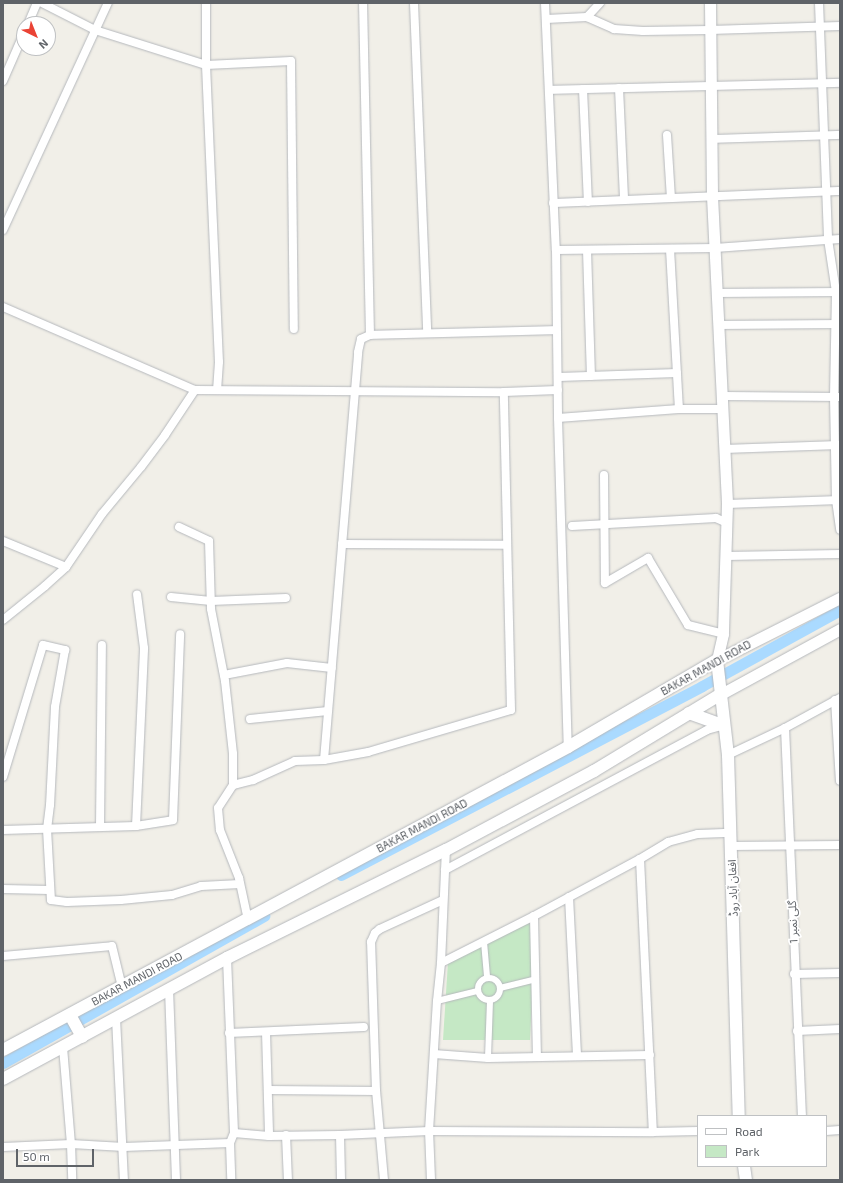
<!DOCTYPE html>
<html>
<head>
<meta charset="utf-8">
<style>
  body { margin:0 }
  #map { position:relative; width:843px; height:1183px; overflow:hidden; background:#f1efe8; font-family:"Exo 2","Noto Sans Arabic",sans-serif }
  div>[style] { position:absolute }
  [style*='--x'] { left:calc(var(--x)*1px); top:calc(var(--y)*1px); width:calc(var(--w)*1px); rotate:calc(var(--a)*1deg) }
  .green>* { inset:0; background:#c5e8c5 }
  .canal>* { height:11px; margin:-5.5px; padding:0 5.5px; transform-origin:5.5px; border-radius:5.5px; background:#aadaff }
  .roads { filter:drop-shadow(0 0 1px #b5b8bc) drop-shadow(0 0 1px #b5b8bc) }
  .pedestrian>* { height:6px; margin:-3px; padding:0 3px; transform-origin:3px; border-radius:3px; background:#fff }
  .pedestrian>.ring { margin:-3px; padding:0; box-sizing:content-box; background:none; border:6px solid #fff; border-radius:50% }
  .minor>* { height:8px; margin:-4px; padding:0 4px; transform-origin:4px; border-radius:4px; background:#fff }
  .tertiary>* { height:11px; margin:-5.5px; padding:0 5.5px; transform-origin:5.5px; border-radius:5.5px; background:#fff }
  .secondary>* { height:12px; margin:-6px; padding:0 6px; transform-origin:6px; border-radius:6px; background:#fff }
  span { translate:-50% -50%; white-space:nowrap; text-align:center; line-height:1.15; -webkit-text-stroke:3.5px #fff; paint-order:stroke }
  .street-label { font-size:11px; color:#5f6368 }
  .frame { position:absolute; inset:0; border:4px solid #5f6368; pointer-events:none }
  .legend { position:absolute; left:697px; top:1115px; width:130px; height:52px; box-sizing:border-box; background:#fff; border:1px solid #bfc1c3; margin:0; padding:5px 7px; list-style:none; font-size:12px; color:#5f6368 }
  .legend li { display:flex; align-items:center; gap:8px; height:20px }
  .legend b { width:20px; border:1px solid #bfc1c3 }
  .north { position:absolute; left:16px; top:16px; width:40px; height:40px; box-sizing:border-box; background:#fff; border:1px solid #bfc1c3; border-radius:50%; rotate:137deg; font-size:11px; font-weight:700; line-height:16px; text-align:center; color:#5f6368 }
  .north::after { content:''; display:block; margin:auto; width:14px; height:18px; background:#ea4335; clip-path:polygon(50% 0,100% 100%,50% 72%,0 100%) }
  .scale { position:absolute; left:16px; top:1149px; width:78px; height:18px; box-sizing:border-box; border:2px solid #5f6368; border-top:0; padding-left:5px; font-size:12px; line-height:14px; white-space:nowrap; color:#5f6368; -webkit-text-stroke:3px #fff; paint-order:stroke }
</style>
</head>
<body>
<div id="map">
  <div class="green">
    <i style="clip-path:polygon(536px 916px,530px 1040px,443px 1040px,448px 962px)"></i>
  </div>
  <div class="canal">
    <i style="--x:341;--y:875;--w:407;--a:-27.6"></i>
    <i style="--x:702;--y:686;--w:158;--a:-28.8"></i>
    <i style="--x:3;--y:1063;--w:300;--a:-29.4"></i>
  </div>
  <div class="roads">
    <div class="pedestrian">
      <i style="--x:484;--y:942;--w:36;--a:85"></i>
      <i class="ring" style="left:478px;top:978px;width:16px;height:16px"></i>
      <i style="--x:500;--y:988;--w:36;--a:-14"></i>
      <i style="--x:437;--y:1001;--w:41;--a:-14"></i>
      <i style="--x:488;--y:1058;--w:57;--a:-88"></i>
    </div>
    <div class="minor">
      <i style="--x:42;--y:3;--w:59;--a:27"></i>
      <i style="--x:95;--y:30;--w:116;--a:17.5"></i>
      <i style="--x:206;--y:65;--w:85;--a:-2.7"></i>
      <i style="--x:291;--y:61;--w:268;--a:89.4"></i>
      <i style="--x:206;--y:3;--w:62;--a:90"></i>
      <i style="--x:206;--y:65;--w:297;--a:87.5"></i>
      <i style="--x:219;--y:362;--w:28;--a:94"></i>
      <i style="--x:414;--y:3;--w:330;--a:87.7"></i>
      <i style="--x:545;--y:3;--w:247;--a:87.5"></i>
      <i style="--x:556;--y:250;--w:168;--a:89.3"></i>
      <i style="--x:558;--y:418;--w:329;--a:88.3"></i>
      <i style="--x:819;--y:3;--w:236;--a:87.8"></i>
      <i style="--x:828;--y:239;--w:54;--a:81.4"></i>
      <i style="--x:836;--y:292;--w:105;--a:91.1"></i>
      <i style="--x:834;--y:397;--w:103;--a:88.9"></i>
      <i style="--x:836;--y:500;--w:30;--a:82"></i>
      <i style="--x:587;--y:17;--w:19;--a:-47"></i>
      <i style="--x:546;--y:19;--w:41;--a:-2.8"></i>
      <i style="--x:587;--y:17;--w:30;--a:24"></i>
      <i style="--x:614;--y:29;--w:29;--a:4"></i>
      <i style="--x:643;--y:31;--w:67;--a:-0.9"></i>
      <i style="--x:710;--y:30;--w:130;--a:-1.8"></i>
      <i style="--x:28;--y:24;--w:23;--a:-67"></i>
      <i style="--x:3;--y:81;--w:52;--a:-66.4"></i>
      <i style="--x:619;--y:88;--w:112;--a:87.4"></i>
      <i style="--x:583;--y:89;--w:113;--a:87.5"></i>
      <i style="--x:549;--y:90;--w:291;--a:-1.4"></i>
      <i style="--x:667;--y:135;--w:63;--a:86.4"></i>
      <i style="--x:712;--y:139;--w:128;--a:-1.8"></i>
      <i style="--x:553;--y:203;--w:287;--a:-2.4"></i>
      <i style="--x:3;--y:230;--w:250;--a:-65.2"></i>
      <i style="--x:670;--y:249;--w:160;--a:86.8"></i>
      <i style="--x:556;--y:250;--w:159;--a:-0.7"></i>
      <i style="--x:715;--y:248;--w:125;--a:-4.1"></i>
      <i style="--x:587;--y:250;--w:126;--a:88.2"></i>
      <i style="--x:717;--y:293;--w:123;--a:-0.5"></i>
      <i style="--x:3;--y:307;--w:209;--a:23.4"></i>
      <i style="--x:195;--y:390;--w:309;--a:0.4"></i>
      <i style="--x:504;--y:392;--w:54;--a:-2.1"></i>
      <i style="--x:718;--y:325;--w:122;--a:-0.5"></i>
      <i style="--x:370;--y:335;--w:186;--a:-1.5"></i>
      <i style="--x:559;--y:377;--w:118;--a:-1.9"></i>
      <i style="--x:723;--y:396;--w:117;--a:0.5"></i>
      <i style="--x:558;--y:418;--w:121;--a:-4.3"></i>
      <i style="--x:679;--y:409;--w:44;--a:0"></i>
      <i style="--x:724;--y:449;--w:115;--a:-2"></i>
      <i style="--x:604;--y:475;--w:108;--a:89.5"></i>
      <i style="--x:605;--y:583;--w:50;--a:-30.2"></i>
      <i style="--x:648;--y:558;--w:78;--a:59.2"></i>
      <i style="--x:688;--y:625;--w:36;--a:14"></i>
      <i style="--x:727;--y:504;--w:113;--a:-2"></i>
      <i style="--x:572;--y:526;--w:144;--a:-3.2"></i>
      <i style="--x:716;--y:518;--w:12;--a:24"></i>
      <i style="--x:179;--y:527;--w:33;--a:25"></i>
      <i style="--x:209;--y:541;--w:68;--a:88.3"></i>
      <i style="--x:211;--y:609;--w:73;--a:79"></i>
      <i style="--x:225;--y:681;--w:73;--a:83.7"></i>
      <i style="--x:233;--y:754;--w:31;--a:90"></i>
      <i style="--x:233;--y:785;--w:27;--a:123"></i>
      <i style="--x:218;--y:808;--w:22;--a:85"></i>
      <i style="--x:220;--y:830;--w:52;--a:68.4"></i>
      <i style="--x:239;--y:878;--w:43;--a:77.9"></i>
      <i style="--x:3;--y:541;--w:68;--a:22.4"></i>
      <i style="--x:342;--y:544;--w:165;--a:0.3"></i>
      <i style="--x:726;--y:556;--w:114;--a:-1"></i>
      <i style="--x:171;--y:597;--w:40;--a:5.7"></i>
      <i style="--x:211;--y:601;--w:75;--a:-2.3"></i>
      <i style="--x:3;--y:620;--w:54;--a:-39"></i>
      <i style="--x:45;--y:586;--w:28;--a:-42"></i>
      <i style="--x:66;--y:567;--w:64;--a:-55.8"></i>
      <i style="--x:102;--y:514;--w:61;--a:-50.3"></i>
      <i style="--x:141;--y:467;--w:40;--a:-53"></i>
      <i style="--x:165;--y:435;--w:54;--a:-56.3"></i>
      <i style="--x:224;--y:675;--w:64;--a:-10.8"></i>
      <i style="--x:287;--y:663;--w:45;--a:6.3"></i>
      <i style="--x:835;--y:700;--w:81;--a:86.5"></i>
      <i style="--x:250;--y:719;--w:78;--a:-5.9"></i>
      <i style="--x:785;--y:728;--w:388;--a:87.5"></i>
      <i style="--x:728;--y:755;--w:63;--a:-25.3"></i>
      <i style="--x:785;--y:728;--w:63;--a:-28.6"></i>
      <i style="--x:324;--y:760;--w:409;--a:-85.2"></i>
      <i style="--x:358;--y:352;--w:13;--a:-77"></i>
      <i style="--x:361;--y:339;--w:10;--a:-24"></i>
      <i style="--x:370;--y:335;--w:332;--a:-91.2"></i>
      <i style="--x:3;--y:777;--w:138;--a:-73.1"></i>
      <i style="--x:43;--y:645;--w:23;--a:13"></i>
      <i style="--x:65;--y:650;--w:58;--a:100"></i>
      <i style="--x:55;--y:707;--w:98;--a:92.9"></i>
      <i style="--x:50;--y:805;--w:24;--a:97"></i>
      <i style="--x:47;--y:829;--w:71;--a:86.8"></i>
      <i style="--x:51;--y:900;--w:16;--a:7"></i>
      <i style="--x:67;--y:902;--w:54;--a:-2.1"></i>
      <i style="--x:121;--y:900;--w:51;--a:-5.6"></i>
      <i style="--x:172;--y:895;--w:30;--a:-17"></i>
      <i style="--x:201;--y:886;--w:39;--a:-3"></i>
      <i style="--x:233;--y:785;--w:21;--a:-14"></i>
      <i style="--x:253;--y:780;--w:46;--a:-24.3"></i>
      <i style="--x:295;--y:761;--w:29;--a:-2"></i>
      <i style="--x:324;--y:760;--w:45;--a:-10.3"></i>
      <i style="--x:368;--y:752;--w:149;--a:-16.4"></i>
      <i style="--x:511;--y:710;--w:318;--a:-91.3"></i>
      <i style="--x:136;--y:826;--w:178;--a:-87.4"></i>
      <i style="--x:144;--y:648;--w:54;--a:-97.4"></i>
      <i style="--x:100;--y:827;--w:182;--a:-89.4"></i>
      <i style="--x:3;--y:830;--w:133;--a:-1.7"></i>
      <i style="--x:136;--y:826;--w:37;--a:-9"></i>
      <i style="--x:173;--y:820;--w:186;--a:-87.8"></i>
      <i style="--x:731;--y:846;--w:109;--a:-0.5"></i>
      <i style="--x:640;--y:859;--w:273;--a:87.3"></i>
      <i style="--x:445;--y:870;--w:297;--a:-28.1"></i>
      <i style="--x:707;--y:730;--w:15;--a:-16"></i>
      <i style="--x:3;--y:889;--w:46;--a:1.2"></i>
      <i style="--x:569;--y:897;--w:159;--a:87.1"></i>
      <i style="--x:534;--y:916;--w:141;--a:88.8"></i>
      <i style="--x:3;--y:956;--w:109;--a:-5.2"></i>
      <i style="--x:112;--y:946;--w:42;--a:76.3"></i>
      <i style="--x:227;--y:958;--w:175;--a:87.7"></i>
      <i style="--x:234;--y:1133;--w:11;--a:112"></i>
      <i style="--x:230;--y:1143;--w:37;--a:88"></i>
      <i style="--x:441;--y:963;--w:104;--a:-26.8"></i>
      <i style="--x:534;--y:916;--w:120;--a:-28.3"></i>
      <i style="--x:640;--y:859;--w:33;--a:-31"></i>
      <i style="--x:668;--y:842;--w:31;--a:-15"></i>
      <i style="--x:698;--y:834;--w:33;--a:-2"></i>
      <i style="--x:794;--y:974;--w:46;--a:-1.2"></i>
      <i style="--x:169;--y:989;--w:191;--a:87.9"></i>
      <i style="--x:116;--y:1018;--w:162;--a:87.2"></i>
      <i style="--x:797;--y:1031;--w:43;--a:-2.7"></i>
      <i style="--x:266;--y:1032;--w:104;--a:88.3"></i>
      <i style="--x:229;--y:1033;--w:135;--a:-2.5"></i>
      <i style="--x:63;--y:1047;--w:97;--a:85.3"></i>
      <i style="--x:71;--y:1144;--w:36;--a:88"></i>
      <i style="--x:434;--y:1054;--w:54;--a:4.2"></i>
      <i style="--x:488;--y:1058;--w:162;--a:-1.1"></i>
      <i style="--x:268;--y:1090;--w:108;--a:0.5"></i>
      <i style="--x:826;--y:1131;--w:14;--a:-4"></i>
      <i style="--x:234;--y:1133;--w:35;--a:5"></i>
      <i style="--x:269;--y:1136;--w:71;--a:-0.8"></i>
      <i style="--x:340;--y:1135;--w:89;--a:-2.6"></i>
      <i style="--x:429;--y:1131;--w:224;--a:0.3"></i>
      <i style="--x:653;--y:1132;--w:45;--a:-1.3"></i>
      <i style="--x:286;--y:1135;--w:45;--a:87.5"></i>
      <i style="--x:340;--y:1135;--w:45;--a:88.7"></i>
      <i style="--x:3;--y:1147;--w:68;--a:-2.5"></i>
      <i style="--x:71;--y:1144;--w:53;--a:3.2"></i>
      <i style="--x:124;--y:1147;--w:106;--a:-2.2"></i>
      <i style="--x:384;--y:1180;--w:89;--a:-95.1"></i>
      <i style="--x:376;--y:1091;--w:149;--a:-91.9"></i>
      <i style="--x:371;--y:942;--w:10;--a:-66"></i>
      <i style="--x:375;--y:933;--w:6;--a:-39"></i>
      <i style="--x:380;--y:929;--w:69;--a:-24.7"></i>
      <i style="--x:431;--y:1180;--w:49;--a:-92.3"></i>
      <i style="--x:429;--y:1131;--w:130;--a:-86.5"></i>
      <i style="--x:437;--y:1001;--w:38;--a:-84"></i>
      <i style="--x:441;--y:963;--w:113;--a:-87.5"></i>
    </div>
    <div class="tertiary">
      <i style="--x:710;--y:3;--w:193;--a:89.4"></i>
      <i style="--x:712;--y:196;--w:308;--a:87.2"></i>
      <i style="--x:727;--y:504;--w:130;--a:91.8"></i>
      <i style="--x:723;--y:634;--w:27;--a:103"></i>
      <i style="--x:717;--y:660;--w:138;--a:-26.8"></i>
      <i style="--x:721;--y:694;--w:136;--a:-28.6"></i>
    </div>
    <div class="secondary">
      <i style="--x:689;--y:713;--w:37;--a:20"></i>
      <i style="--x:70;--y:1015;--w:25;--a:61"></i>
      <i style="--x:3;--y:1050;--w:641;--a:-28.2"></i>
      <i style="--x:568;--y:747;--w:173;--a:-30.3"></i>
      <i style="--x:717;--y:660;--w:96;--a:83.4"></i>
      <i style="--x:728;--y:755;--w:361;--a:88.3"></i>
      <i style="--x:3;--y:1079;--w:255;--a:-28.4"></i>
      <i style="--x:227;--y:958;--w:244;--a:-26.3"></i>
      <i style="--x:446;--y:850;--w:168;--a:-28.1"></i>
      <i style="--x:594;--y:771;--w:149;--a:-31.2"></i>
      <i style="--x:744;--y:1166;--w:14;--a:82"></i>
    </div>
  </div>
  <div class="street-label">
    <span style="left:706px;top:668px;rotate:-29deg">BAKAR MANDI ROAD</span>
    <span style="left:422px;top:826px;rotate:-28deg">BAKAR MANDI ROAD</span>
    <span style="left:733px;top:888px;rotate:-92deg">افغان آباد روڈ</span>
    <span style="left:793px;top:922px;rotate:-92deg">گلی نمبر 1</span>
    <span style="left:137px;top:979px;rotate:-28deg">BAKAR MANDI ROAD</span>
  </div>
  <div class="frame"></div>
  <ul class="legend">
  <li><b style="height:5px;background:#fff"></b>Road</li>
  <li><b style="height:11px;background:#c5e8c5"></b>Park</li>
  </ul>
  <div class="north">N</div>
  <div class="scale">50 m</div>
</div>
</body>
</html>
